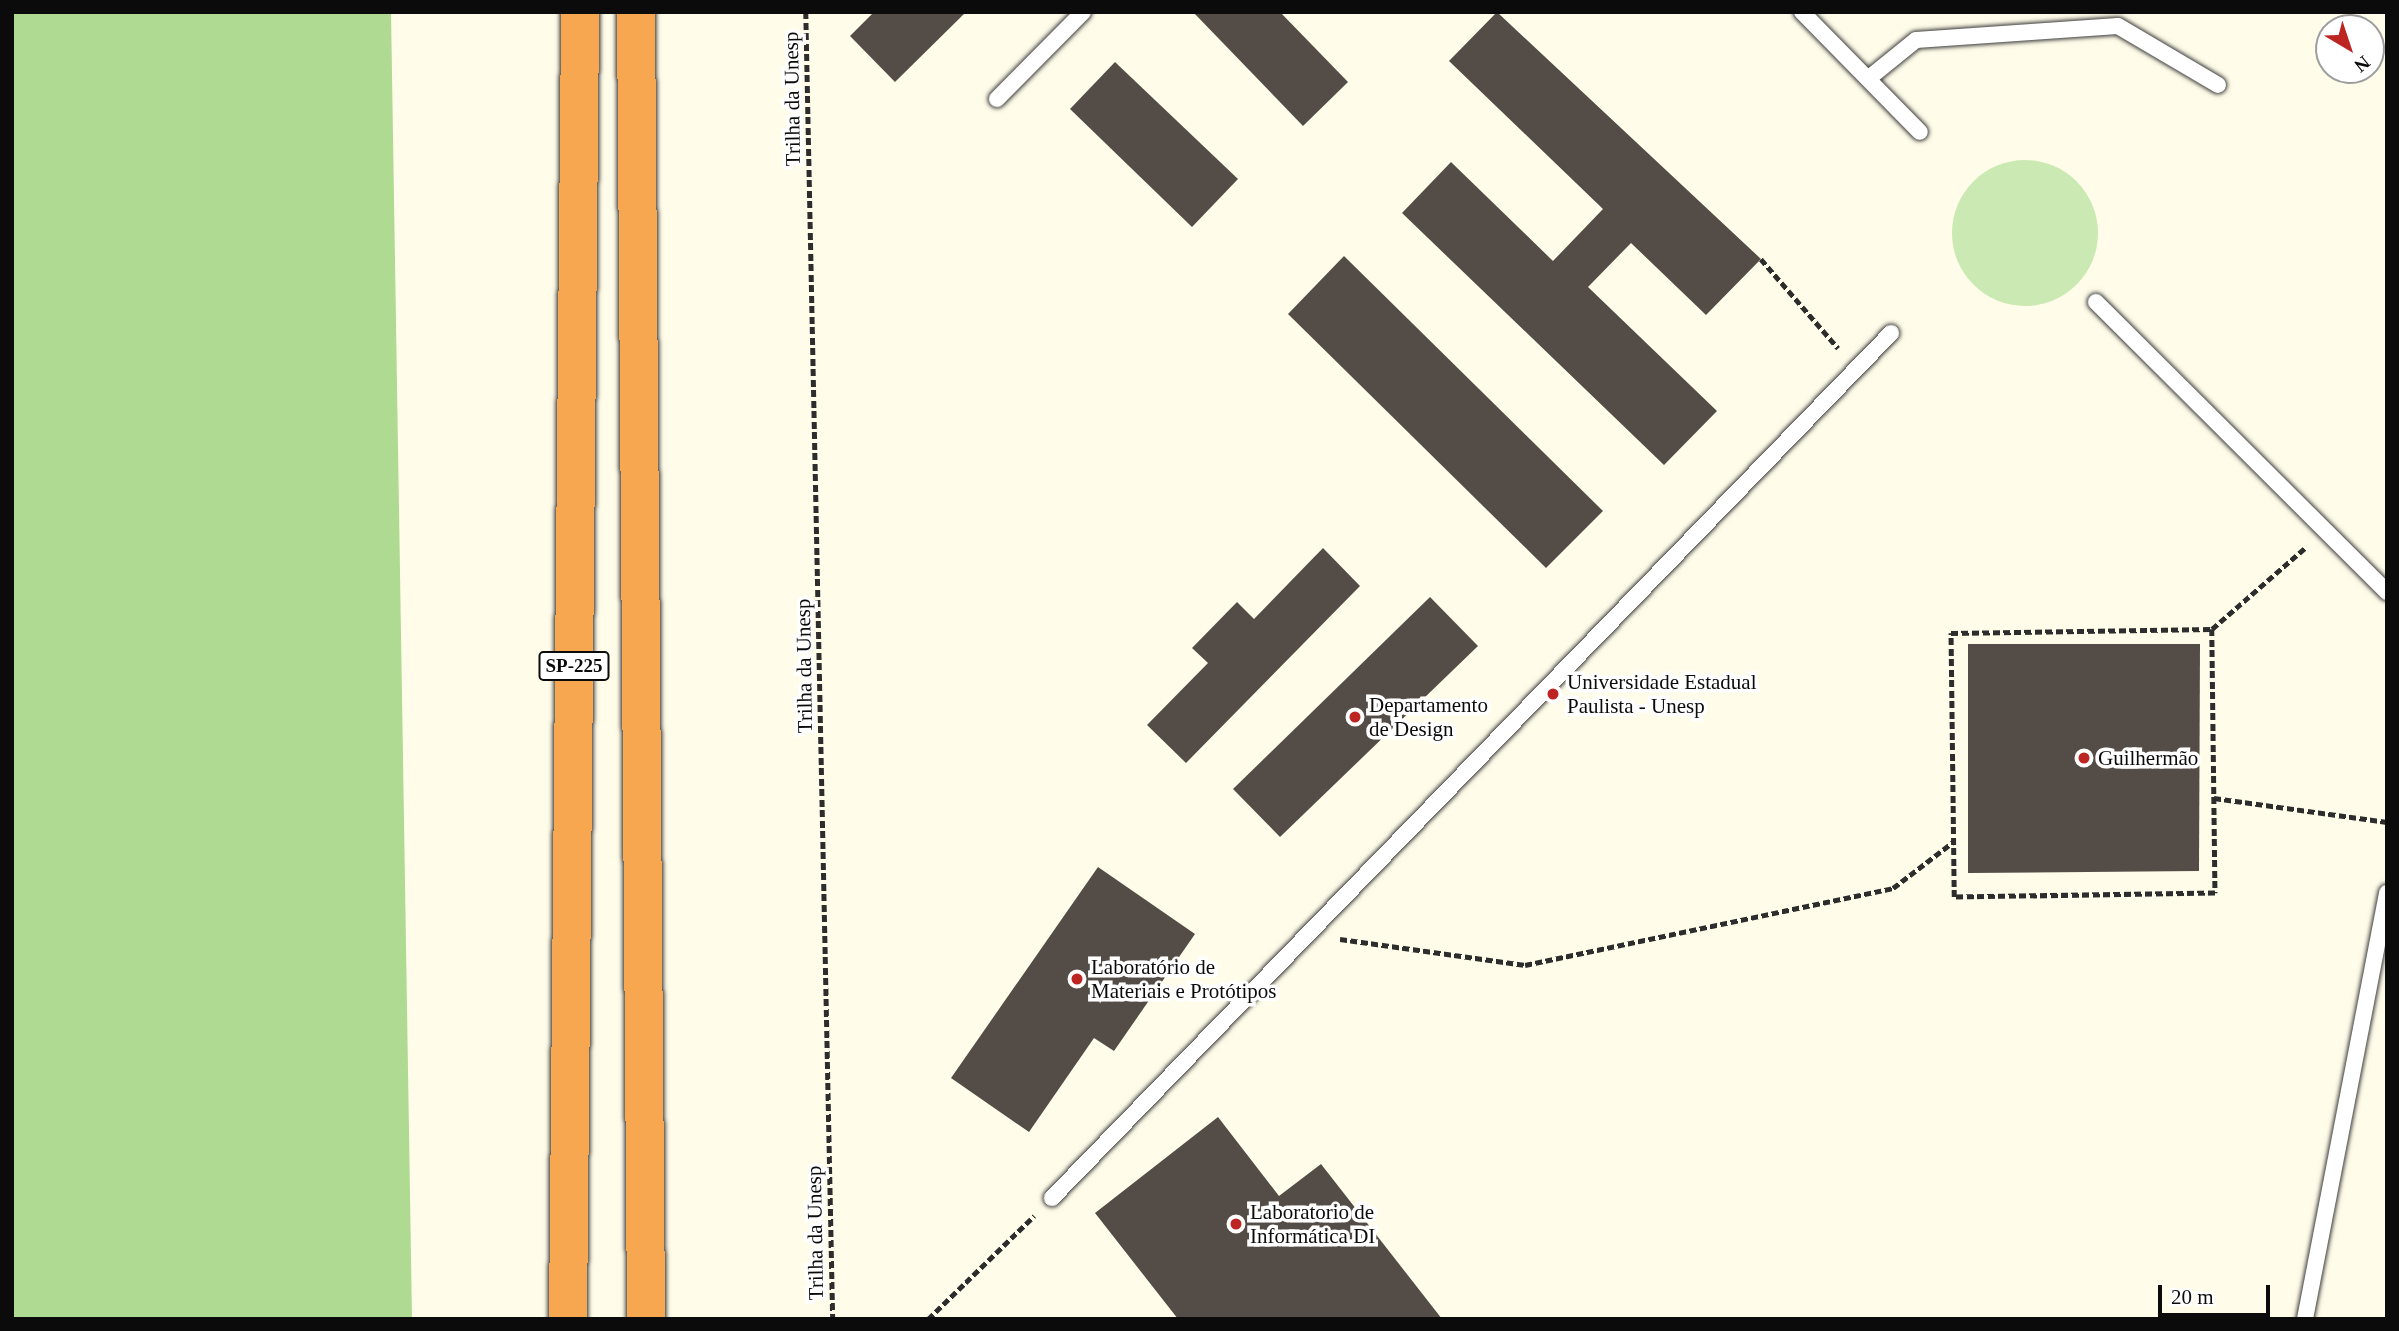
<!DOCTYPE html>
<html>
<head>
<meta charset="utf-8">
<style>
  body { margin:0 }
  #map { position:relative; width:2399px; height:1331px; overflow:hidden; background:#fffce9; font-family:"Times New Roman",serif }
  div>[style] { position:absolute }
  [style*='--x'] { left:calc(var(--x)*1px); top:calc(var(--y)*1px); width:calc(var(--w)*1px); rotate:calc(var(--a)*1deg) }
  .green>* { inset:0; background:#cbe9b3 }
  .round { border-radius:50% }
  .forest>* { inset:0; background:#aeda92 }
  .building>* { inset:0; background:#544d47 }
  .path>* { height:4.5px; margin-top:-2.25px; transform-origin:0; background:repeating-linear-gradient(90deg,#2d2d2d 0 7px,transparent 0 10.5px) }
  .roads { filter:drop-shadow(0 0 2px #3e3e3e) drop-shadow(0 0 2px #3e3e3e) }
  .lane>* { height:16px; margin:-8px; padding:0 8px; transform-origin:8px; border-radius:8px; background:#fff }
  .highway>* { height:38px; margin:-19px; padding:0 19px; transform-origin:19px; border-radius:19px; background:#f6a750 }
  .dots>* { width:19px; height:19px; translate:-50% -50%; box-sizing:border-box; border:4px solid #fff; border-radius:50% }
  span { translate:-50% -50%; white-space:nowrap; text-align:center; line-height:1.15; -webkit-text-stroke:7px #fff; paint-order:stroke }
  .shield-label span { padding:2px 5px; background:#fff; border:2px solid; border-radius:5px; -webkit-text-stroke-width:0 }
  .shield-label { font-size:19px; color:#0b0b0b; font-weight:700 }
  .street-label { font-size:21px; color:#0b0b0b }
  .poi-label { font-size:21px; color:#0b0b0b }
  .left { translate:0 -50%; text-align:left }
  .frame { position:absolute; inset:0; border:14px solid #0b0b0b; pointer-events:none }
  .north { position:absolute; left:2315px; top:14px; width:70px; height:70px; box-sizing:border-box; background:#fff; border:2px solid #9d9d9d; border-radius:50%; rotate:141deg; font-size:19px; font-weight:700; line-height:28px; text-align:center; color:#0b0b0b }
  .north::after { content:''; display:block; margin:auto; width:24px; height:32px; background:#bc2522; clip-path:polygon(50% 0,100% 100%,50% 72%,0 100%) }
  .scale { position:absolute; left:2158px; top:1285px; width:112px; height:32px; box-sizing:border-box; border:4px solid #0b0b0b; border-top:0; padding-left:9px; font-size:21px; line-height:24px; white-space:nowrap; color:#0b0b0b; -webkit-text-stroke:5px #fff; paint-order:stroke }
</style>
</head>
<body>
<div id="map">
  <div class="green">
    <i class="round" style="left:1952px;top:160px;width:146px;height:146px"></i>
  </div>
  <div class="forest">
    <i style="clip-path:polygon(12px 12px,391px 12px,412px 1319px,12px 1319px)"></i>
  </div>
  <div class="building">
    <i style="clip-path:polygon(874px 12px,966px 12px,895px 82px,850px 36px)"></i>
    <i style="clip-path:polygon(1193px 12px,1280px 12px,1348px 82px,1303px 126px)"></i>
    <i style="clip-path:polygon(1497px 12px,1761px 259px,1706px 315px,1631px 243px,1588px 287px,1717px 411px,1664px 465px,1402px 213px,1451px 162px,1553px 261px,1603px 209px,1449px 61px)"></i>
    <i style="clip-path:polygon(1115px 62px,1238px 179px,1192px 227px,1070px 109px)"></i>
    <i style="clip-path:polygon(1344px 256px,1603px 511px,1546px 568px,1288px 314px)"></i>
    <i style="clip-path:polygon(1323px 548px,1360px 586px,1186px 763px,1147px 725px,1208px 663px,1192px 648px,1237px 602px,1254px 619px)"></i>
    <i style="clip-path:polygon(1430px 597px,1478px 646px,1280px 837px,1233px 789px)"></i>
    <i style="clip-path:polygon(1968px 644px,2200px 644px,2199px 871px,1968px 873px)"></i>
    <i style="clip-path:polygon(1098px 867px,1195px 934px,1114px 1051px,1094px 1038px,1029px 1132px,951px 1078px)"></i>
    <i style="clip-path:polygon(1218px 1117px,1279px 1196px,1321px 1164px,1442px 1319px,1178px 1319px,1095px 1213px)"></i>
  </div>
  <div class="path">
    <i style="--x:806;--y:12;--w:1307;--a:88.82"></i>
    <i style="--x:1761;--y:259;--w:118;--a:49.1"></i>
    <i style="--x:2212;--y:629;--w:264;--a:89.3"></i>
    <i style="--x:2215;--y:893;--w:261;--a:179.1"></i>
    <i style="--x:1954;--y:897;--w:264;--a:-90.7"></i>
    <i style="--x:1951;--y:633;--w:261;--a:-0.9"></i>
    <i style="--x:2212;--y:629;--w:123;--a:-41.1"></i>
    <i style="--x:2214;--y:798;--w:175;--a:7.9"></i>
    <i style="--x:1340;--y:939;--w:187;--a:8"></i>
    <i style="--x:1525;--y:965;--w:376;--a:-11.8"></i>
    <i style="--x:1893;--y:888;--w:76;--a:-37.5"></i>
    <i style="--x:928;--y:1319;--w:148;--a:-44.2"></i>
  </div>
  <div class="roads">
    <div class="lane">
      <i style="--x:1802;--y:12;--w:168;--a:45.5"></i>
      <i style="--x:1869;--y:78;--w:60;--a:-39"></i>
      <i style="--x:1916;--y:40;--w:202;--a:-4"></i>
      <i style="--x:2118;--y:26;--w:116;--a:30.5"></i>
      <i style="--x:997;--y:99;--w:122;--a:-45.3"></i>
      <i style="--x:2096;--y:302;--w:411;--a:44.9"></i>
      <i style="--x:1052;--y:1198;--w:1205;--a:-45.87"></i>
      <i style="--x:2305;--y:1319;--w:434;--a:-79.1"></i>
    </div>
    <div class="highway">
      <i style="--x:636;--y:12;--w:1307;--a:89.56"></i>
      <i style="--x:568;--y:1319;--w:1307;--a:-89.47"></i>
    </div>
  </div>
  <div class="dots">
    <i style="left:1553px;top:694px;background:#bc2522"></i>
    <i style="left:1355px;top:717px;background:#bc2522"></i>
    <i style="left:2084px;top:758px;background:#bc2522"></i>
    <i style="left:1077px;top:979px;background:#bc2522"></i>
    <i style="left:1236px;top:1224px;background:#bc2522"></i>
  </div>
  <div class="shield-label">
    <span style="left:574px;top:666px">SP-225</span>
  </div>
  <div class="street-label">
    <span style="left:792px;top:99px;rotate:-91deg">Trilha da Unesp</span>
    <span style="left:804px;top:666px;rotate:-91deg">Trilha da Unesp</span>
    <span style="left:815px;top:1233px;rotate:-91deg">Trilha da Unesp</span>
  </div>
  <div class="poi-label">
    <span class="left" style="left:1567px;top:694px">Universidade Estadual<br>Paulista - Unesp</span>
    <span class="left" style="left:1369px;top:717px">Departamento<br>de Design</span>
    <span class="left" style="left:2098px;top:758px">Guilhermão</span>
    <span class="left" style="left:1091px;top:979px">Laboratório de<br>Materiais e Protótipos</span>
    <span class="left" style="left:1250px;top:1224px">Laboratorio de<br>Informática DI</span>
  </div>
  <div class="frame"></div>
  <div class="north">N</div>
  <div class="scale">20 m</div>
</div>
</body>
</html>
